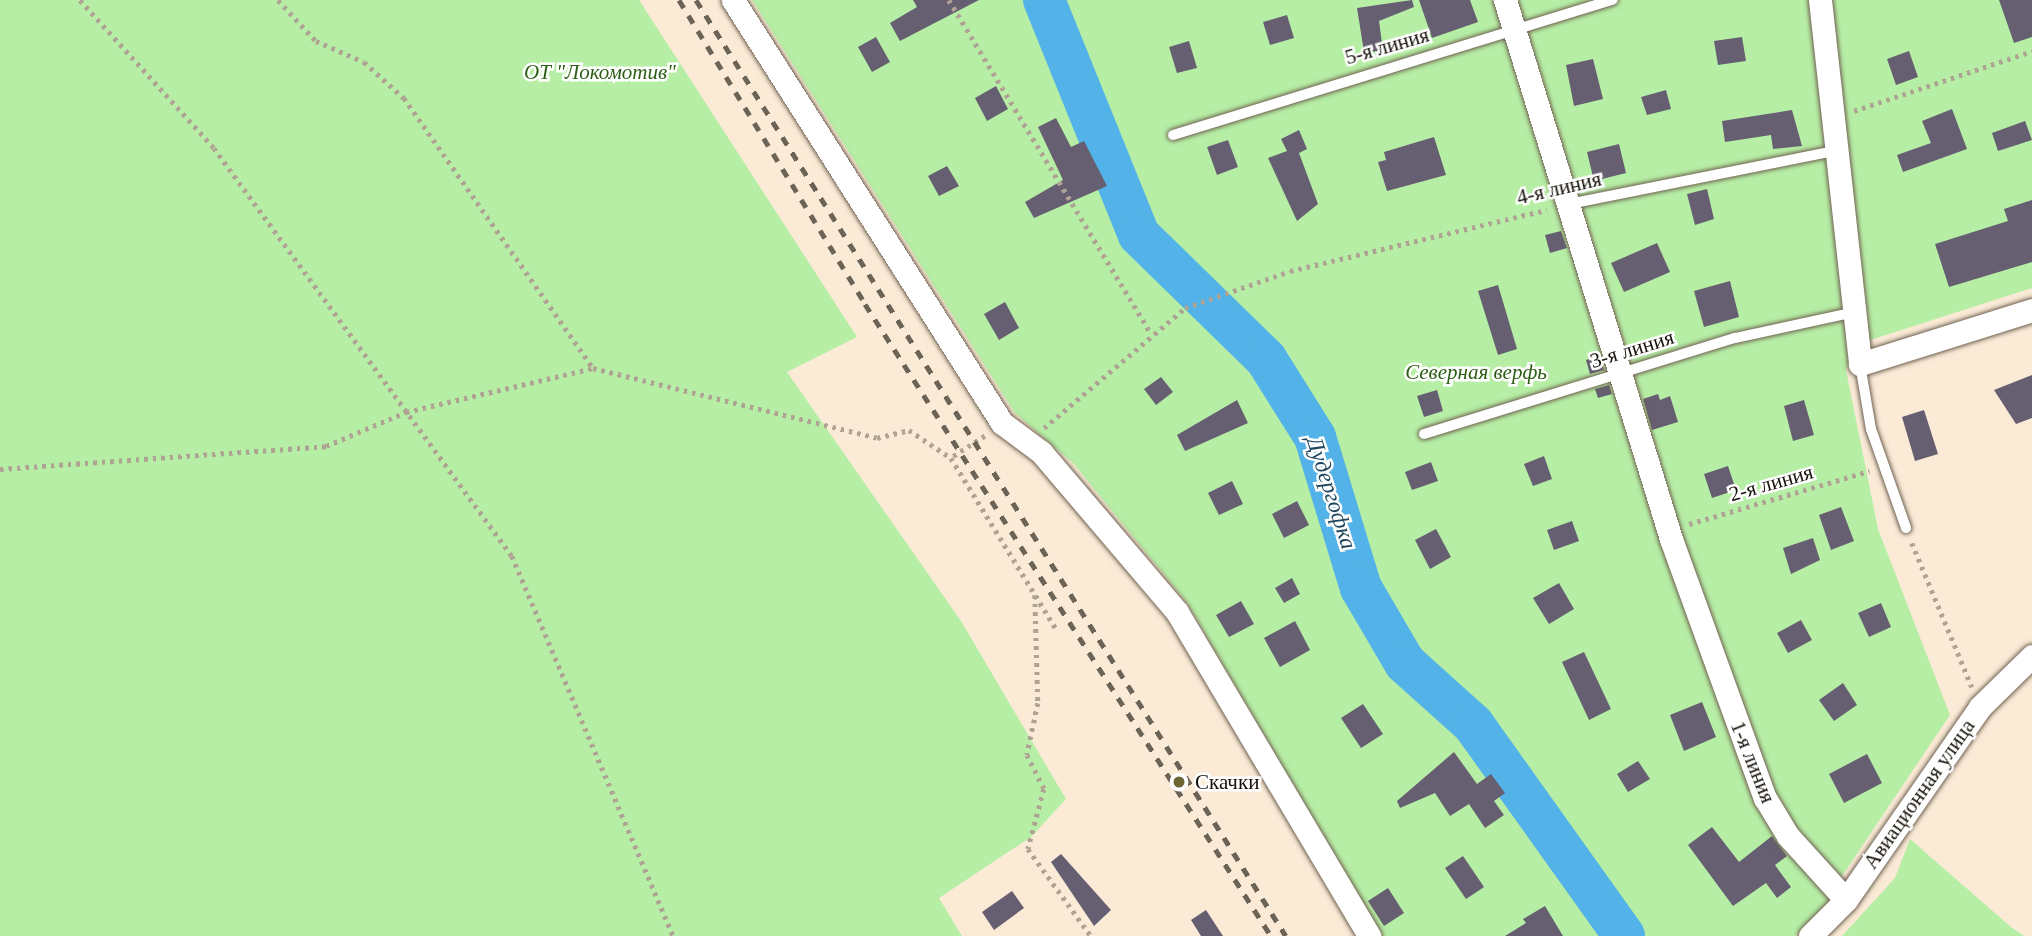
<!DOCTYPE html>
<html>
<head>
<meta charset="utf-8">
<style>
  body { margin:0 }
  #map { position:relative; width:2032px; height:936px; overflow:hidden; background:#faead6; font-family:Georgia,serif }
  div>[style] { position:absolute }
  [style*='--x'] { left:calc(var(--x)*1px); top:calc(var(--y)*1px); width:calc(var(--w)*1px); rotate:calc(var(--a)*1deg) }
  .green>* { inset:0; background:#b7eea5 }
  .river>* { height:42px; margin:-21px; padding:0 21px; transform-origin:21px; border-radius:21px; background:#53b2e7 }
  .building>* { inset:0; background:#665f71 }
  .path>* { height:4.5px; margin-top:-2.25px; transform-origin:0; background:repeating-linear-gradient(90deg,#afa393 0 3.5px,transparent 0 8.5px) }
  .roads { filter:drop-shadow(0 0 2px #706252) drop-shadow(0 0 2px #706252) }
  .service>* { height:10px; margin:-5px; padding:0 5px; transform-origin:5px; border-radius:5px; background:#fff }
  .minor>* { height:23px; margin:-11.5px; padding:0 11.5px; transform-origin:11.5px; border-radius:11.5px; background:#fff }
  .rail>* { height:5px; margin-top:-2.5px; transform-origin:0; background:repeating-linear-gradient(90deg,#6c6357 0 9px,transparent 0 18px) }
  .dots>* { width:19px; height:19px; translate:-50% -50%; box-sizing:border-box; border:4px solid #fff; border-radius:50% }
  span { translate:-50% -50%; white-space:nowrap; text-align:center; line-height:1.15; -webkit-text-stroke:5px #fff; paint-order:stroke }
  .street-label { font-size:21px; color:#16110a }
  .park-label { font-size:21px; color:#2b5e14; font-style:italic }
  .poi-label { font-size:21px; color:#16110a }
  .left { translate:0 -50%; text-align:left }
  .water-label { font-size:23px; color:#1d455b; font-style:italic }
</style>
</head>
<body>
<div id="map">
  <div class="green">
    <i style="clip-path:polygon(0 0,639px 0,857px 337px,787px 372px,961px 621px,1066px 799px,1031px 837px,939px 898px,962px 936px,0 936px)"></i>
    <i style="clip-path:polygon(752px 0,2032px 0,2032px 288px,1858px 344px,1846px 370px,1878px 529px,1950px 715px,1834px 888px,1827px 908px,1795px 936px,1380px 936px,1188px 604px,1073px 463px,1015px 413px)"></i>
    <i style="clip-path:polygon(1910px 839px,2011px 927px,2024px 936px,1842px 936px,1895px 878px)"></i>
  </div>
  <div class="river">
    <i style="--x:1044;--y:0;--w:253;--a:68"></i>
    <i style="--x:1139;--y:235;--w:177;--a:44.3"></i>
    <i style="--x:1266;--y:359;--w:92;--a:57.9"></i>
    <i style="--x:1315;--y:437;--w:158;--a:73.1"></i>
    <i style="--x:1361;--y:588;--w:87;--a:59.6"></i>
    <i style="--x:1405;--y:663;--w:91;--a:41.9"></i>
    <i style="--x:1473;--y:724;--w:260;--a:54.5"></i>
  </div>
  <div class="building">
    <i style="clip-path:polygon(913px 0,979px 0,900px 41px,890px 23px,917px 7px)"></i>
    <i style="clip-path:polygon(1412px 0,1414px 7px,1379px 21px,1383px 51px,1364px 52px,1357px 8px)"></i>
    <i style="clip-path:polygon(1419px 0,1470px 0,1478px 22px,1432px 38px)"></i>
    <i style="clip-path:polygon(1999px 0,2032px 0,2032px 37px,2014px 43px)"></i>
    <i style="clip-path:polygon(1287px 15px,1294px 38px,1270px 45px,1263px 22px)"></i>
    <i style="clip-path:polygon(876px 37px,890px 62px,872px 72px,858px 47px)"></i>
    <i style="clip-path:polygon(1742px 37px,1746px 61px,1718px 65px,1714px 41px)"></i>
    <i style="clip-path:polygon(1189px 41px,1197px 68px,1177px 73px,1169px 47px)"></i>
    <i style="clip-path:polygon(1909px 51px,1918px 77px,1896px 85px,1887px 59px)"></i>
    <i style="clip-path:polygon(1593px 59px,1603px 99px,1574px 106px,1566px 65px)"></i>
    <i style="clip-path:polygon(996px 86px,1008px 109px,987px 121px,975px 98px)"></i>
    <i style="clip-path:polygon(1666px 90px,1671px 109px,1647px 115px,1641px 97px)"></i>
    <i style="clip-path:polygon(1952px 109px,1967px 149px,1903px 172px,1897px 155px,1931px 143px,1922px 121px)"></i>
    <i style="clip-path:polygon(1792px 110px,1802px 146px,1773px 149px,1771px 135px,1725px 142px,1722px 121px)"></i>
    <i style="clip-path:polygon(1056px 118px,1071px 147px,1084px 141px,1107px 186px,1034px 218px,1025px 202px,1063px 180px,1038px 127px)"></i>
    <i style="clip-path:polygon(2025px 121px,2032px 140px,1998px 151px,1992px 133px)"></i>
    <i style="clip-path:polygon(1299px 130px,1307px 149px,1299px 153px,1318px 204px,1297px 221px,1268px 158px,1287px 151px,1281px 139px)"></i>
    <i style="clip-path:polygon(1434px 137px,1446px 175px,1387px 191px,1378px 162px,1386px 160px,1384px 152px)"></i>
    <i style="clip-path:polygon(1228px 140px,1238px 167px,1217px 175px,1207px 147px)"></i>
    <i style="clip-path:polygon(1619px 144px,1626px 173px,1594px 181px,1587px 152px)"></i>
    <i style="clip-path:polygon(947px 166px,959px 186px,939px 196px,928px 176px)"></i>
    <i style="clip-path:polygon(1707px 189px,1714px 219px,1695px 225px,1687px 194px)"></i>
    <i style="clip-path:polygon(2032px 200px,2032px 262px,1949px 287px,1935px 244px,2008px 221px,2004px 209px)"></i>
    <i style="clip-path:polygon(1561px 231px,1567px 248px,1550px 253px,1545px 235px)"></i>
    <i style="clip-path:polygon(1657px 243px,1670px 272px,1624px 292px,1611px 263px)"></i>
    <i style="clip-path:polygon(1730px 281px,1739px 317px,1704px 327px,1694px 291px)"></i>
    <i style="clip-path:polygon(1498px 285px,1517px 349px,1498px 355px,1478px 291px)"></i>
    <i style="clip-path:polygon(1005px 302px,1019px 328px,999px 340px,984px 314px)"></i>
    <i style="clip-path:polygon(1600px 355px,1604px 370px,1590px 374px,1586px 360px)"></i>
    <i style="clip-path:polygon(2032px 375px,2032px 418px,2016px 424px,1994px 390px)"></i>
    <i style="clip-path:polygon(1161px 377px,1173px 392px,1156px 405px,1144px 389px)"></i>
    <i style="clip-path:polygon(1609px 385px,1612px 394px,1598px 398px,1595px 389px)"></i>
    <i style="clip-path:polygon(1437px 390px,1443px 411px,1424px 417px,1417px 396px)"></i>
    <i style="clip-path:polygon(1658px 394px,1660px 400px,1670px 396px,1678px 422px,1652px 430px,1643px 399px)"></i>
    <i style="clip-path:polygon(1237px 400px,1248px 423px,1185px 451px,1177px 435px)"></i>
    <i style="clip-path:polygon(1804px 400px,1814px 435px,1793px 441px,1784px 406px)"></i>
    <i style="clip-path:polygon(1924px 410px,1938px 454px,1915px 461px,1902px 417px)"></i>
    <i style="clip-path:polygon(1544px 456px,1552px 479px,1533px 486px,1524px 464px)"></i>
    <i style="clip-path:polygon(1431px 462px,1438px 481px,1412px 490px,1405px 472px)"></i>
    <i style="clip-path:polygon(1728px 466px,1736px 490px,1712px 498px,1704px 474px)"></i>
    <i style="clip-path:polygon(1232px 481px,1243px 504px,1219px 515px,1208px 493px)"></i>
    <i style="clip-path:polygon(1297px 501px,1309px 525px,1284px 538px,1272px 514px)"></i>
    <i style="clip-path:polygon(1841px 507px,1854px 541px,1831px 550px,1819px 515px)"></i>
    <i style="clip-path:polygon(1572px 521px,1579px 541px,1554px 550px,1547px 530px)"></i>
    <i style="clip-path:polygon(1436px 529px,1451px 557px,1430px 569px,1415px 540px)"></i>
    <i style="clip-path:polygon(1813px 538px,1820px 560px,1791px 574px,1783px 548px)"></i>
    <i style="clip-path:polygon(1292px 578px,1300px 594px,1284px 603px,1275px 588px)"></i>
    <i style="clip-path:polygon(1559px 583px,1574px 609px,1549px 624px,1533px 598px)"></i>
    <i style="clip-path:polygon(1241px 601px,1254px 624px,1229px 637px,1216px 615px)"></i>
    <i style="clip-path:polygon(1881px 603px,1891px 627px,1869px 637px,1858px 613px)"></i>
    <i style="clip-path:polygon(1801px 620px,1812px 640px,1788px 653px,1777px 633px)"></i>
    <i style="clip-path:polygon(1295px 621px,1310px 650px,1280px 667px,1264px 638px)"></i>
    <i style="clip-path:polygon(1584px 652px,1611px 709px,1589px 720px,1562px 662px)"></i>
    <i style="clip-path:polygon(1843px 683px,1857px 705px,1834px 721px,1819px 700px)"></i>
    <i style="clip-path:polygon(1702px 702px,1716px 737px,1684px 751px,1670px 715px)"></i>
    <i style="clip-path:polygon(1363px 704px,1383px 734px,1361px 748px,1341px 718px)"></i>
    <i style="clip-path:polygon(1454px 752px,1477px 784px,1491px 774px,1505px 793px,1494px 801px,1504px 815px,1485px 828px,1469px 804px,1450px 816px,1435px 793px,1400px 808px,1397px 801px)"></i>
    <i style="clip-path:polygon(1867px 754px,1882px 783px,1844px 803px,1829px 774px)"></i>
    <i style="clip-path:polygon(1638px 761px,1650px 779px,1628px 792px,1617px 774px)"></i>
    <i style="clip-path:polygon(1712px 827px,1739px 862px,1772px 836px,1787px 856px,1775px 865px,1791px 887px,1777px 898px,1766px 883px,1733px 906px,1688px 845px)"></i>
    <i style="clip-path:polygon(1061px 854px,1111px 910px,1094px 926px,1051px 862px)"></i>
    <i style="clip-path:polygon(1463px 856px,1484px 887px,1466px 899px,1445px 868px)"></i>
    <i style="clip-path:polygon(1388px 888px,1404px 913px,1384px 926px,1368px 901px)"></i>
    <i style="clip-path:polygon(1012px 891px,1024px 908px,994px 930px,982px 912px)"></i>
    <i style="clip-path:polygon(1545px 906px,1563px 936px,1505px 936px,1526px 923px,1523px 919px)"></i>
    <i style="clip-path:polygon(1206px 910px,1223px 936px,1201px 936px,1191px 920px)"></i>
  </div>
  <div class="path">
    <i style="--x:80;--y:0;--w:200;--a:47.8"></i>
    <i style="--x:214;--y:148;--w:505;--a:53.86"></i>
    <i style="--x:512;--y:556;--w:413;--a:67"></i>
    <i style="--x:278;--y:0;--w:56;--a:47.2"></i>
    <i style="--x:316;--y:41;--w:52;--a:23.6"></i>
    <i style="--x:364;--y:62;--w:54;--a:42"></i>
    <i style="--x:404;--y:98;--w:330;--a:55"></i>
    <i style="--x:949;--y:0;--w:389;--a:58.8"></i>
    <i style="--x:1854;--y:111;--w:188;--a:-18.6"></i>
    <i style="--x:1044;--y:428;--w:185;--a:-40.4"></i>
    <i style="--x:1185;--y:308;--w:111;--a:-19.4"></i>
    <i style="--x:1290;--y:271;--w:264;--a:-13.4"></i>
    <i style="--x:985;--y:436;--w:40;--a:147.1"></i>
    <i style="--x:951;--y:458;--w:201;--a:58.4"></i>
    <i style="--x:0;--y:469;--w:327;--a:-4"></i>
    <i style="--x:326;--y:446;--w:87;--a:-23"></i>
    <i style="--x:406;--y:412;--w:192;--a:-13.2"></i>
    <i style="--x:593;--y:368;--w:292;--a:13.8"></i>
    <i style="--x:877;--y:438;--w:33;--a:-14"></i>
    <i style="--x:909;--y:430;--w:50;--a:33.7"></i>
    <i style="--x:1689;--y:524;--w:188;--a:-16.4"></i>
    <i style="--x:1912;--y:543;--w:156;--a:67.4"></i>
    <i style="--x:1035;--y:595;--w:108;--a:88.4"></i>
    <i style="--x:1038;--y:703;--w:53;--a:101.9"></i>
    <i style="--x:1027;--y:755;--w:38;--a:63"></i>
    <i style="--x:1044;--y:789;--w:62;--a:104.9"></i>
    <i style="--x:1028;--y:849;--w:107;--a:54.1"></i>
  </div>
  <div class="roads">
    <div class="service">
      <i style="--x:1173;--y:135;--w:460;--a:-17.1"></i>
      <i style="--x:1569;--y:204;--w:275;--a:-11.3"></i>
      <i style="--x:1860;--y:364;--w:66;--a:80.4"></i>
      <i style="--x:1871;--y:429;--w:105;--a:70.5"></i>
      <i style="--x:1424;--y:434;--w:325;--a:-17.2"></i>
      <i style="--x:1735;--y:338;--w:123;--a:-12.2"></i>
    </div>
    <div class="minor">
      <i style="--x:733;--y:0;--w:501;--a:57.55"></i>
      <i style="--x:1002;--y:423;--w:49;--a:36.6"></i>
      <i style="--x:1041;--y:452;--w:210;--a:49.6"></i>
      <i style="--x:1177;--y:612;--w:377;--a:59.3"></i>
      <i style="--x:1505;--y:0;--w:564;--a:72.88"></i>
      <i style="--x:1671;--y:539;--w:276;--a:70.1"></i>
      <i style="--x:1765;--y:798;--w:44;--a:58.8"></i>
      <i style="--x:1788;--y:836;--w:86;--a:47.8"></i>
      <i style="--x:1820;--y:0;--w:366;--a:83.7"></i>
      <i style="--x:1860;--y:364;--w:180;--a:-17.4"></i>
      <i style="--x:1810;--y:936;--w:51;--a:-45"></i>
      <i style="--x:1846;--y:900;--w:235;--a:-55.2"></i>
      <i style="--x:1980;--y:707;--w:73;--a:-44.4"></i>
    </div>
  </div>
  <div class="rail">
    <i style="--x:679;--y:0;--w:356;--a:58.5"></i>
    <i style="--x:865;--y:304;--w:751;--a:57.28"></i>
    <i style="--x:696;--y:0;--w:1106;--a:57.78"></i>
  </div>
  <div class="dots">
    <i style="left:1179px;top:782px;background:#6b6632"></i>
  </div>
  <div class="street-label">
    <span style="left:1387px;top:46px;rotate:-16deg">5-я линия</span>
    <span style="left:1559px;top:188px;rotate:-13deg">4-я линия</span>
    <span style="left:1632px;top:349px;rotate:-17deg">3-я линия</span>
    <span style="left:1771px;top:483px;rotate:-16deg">2-я линия</span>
    <span style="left:1753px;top:762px;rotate:68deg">1-я линия</span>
    <span style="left:1919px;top:794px;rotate:-55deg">Авиационная улица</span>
  </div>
  <div class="park-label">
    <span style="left:600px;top:72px">ОТ "Локомотив"</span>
    <span style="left:1476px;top:372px">Северная верфь</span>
  </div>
  <div class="poi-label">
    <span class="left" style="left:1195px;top:782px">Скачки</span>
  </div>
  <div class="water-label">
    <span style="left:1331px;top:493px;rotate:72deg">Дудергофка</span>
  </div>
</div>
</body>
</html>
